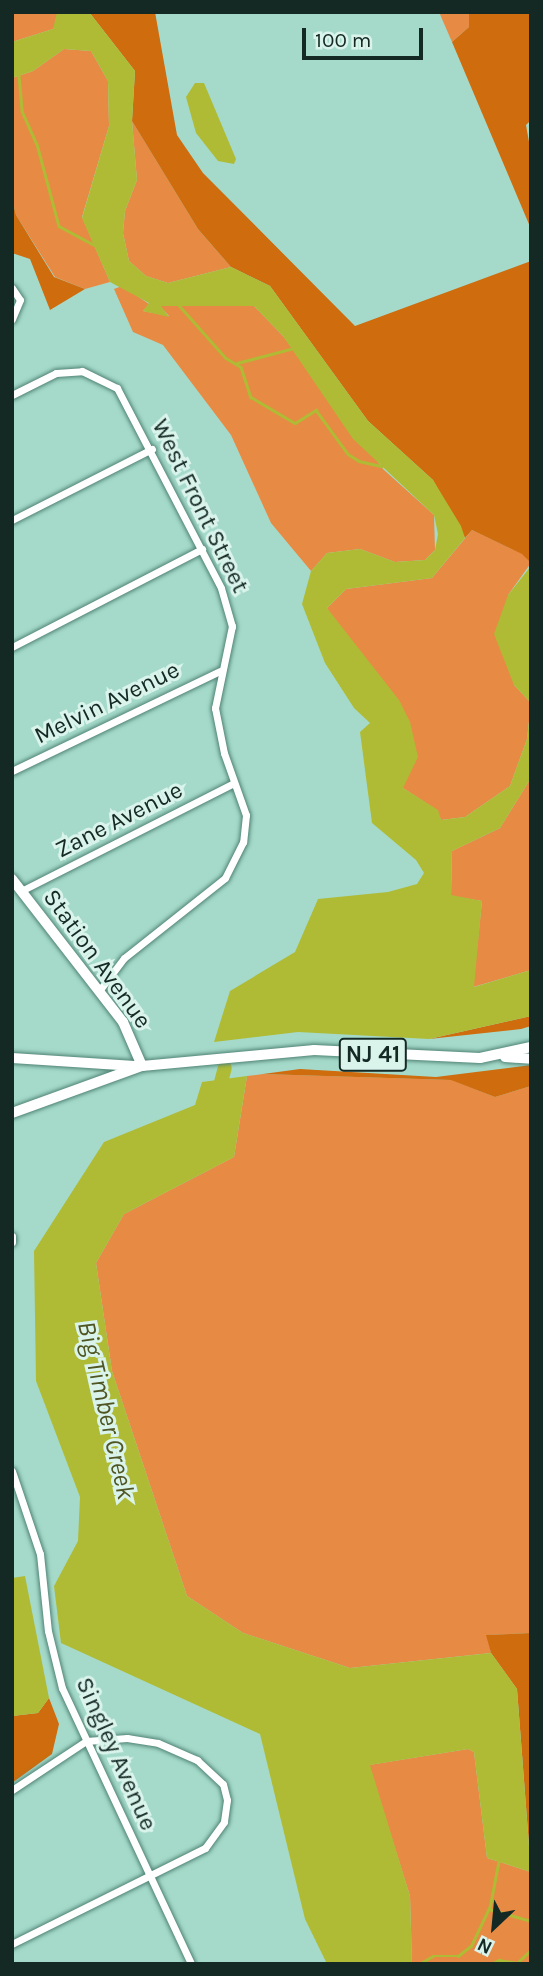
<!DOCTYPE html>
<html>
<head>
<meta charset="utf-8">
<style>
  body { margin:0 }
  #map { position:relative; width:543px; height:1976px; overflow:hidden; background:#a5daca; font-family:Karla,sans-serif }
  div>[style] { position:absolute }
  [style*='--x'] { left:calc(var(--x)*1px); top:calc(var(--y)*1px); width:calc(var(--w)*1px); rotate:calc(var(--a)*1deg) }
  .green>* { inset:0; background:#e78a44 }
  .forest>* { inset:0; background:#ce6c0e }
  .water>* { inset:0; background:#afbb35 }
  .stream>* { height:2.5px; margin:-1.25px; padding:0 1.25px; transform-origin:1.25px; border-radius:1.25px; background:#afbb35 }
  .river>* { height:14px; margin:-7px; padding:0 7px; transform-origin:7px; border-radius:7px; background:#afbb35 }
  .roads { filter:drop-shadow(0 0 2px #508375) drop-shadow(0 0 2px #508375) }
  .street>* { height:7px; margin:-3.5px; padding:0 3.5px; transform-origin:3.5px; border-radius:3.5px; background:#fff }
  .secondary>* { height:10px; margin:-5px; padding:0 5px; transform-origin:5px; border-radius:5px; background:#fff }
  .primary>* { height:10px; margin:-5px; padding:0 5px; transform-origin:5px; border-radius:5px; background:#fff }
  span { translate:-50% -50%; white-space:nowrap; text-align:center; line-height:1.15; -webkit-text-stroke:6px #daf4ec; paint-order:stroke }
  .shield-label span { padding:2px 5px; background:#daf4ec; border:2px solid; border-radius:5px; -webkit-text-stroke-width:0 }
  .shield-label { font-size:23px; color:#142924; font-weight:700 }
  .street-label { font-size:24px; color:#142924 }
  .water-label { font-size:26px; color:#505623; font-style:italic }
  .frame { position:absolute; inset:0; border:14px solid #142924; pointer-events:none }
  .north { position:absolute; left:459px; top:1892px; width:70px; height:70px; -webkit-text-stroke:5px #daf4ec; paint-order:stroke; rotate:206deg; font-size:19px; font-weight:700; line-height:28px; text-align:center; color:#142924 }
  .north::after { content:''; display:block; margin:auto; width:24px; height:32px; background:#142924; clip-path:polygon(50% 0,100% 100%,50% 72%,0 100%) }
  .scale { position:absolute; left:302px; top:28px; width:121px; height:32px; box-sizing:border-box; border:4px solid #142924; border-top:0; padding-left:9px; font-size:21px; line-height:24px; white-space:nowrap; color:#142924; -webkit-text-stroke:5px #daf4ec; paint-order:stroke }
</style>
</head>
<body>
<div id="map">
  <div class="green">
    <i style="clip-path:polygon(12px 12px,57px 12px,59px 18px,53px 29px,12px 42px)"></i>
    <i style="clip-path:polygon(439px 12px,469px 12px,469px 27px,452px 42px)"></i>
    <i style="clip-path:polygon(64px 49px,91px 51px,108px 81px,109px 126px,82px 217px,110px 282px,85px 289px,55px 277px,16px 215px,12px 199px,12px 78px,33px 71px)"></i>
    <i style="clip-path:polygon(132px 121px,198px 229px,231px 267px,168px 283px,146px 276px,129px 261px,123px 233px,125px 211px,137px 180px)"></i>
    <i style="clip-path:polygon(122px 286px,149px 304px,143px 311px,169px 316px,160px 306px,254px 306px,283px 336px,383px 469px,434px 515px,435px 550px,425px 560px,395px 562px,360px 549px,327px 553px,311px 571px,271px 523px,231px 435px,163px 345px,133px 332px,114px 289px)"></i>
    <i style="clip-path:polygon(472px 530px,523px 554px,531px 563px,508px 595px,514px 685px,531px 703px,527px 739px,510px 786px,465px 817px,441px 820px,437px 810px,403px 788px,327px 608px,346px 589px,432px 578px)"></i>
    <i style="clip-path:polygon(531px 778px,531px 970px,473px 987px,482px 901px,451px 896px,452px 851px,500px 828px)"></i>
    <i style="clip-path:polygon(263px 1074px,452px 1080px,495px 1097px,531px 1086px,531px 1633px,487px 1635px,491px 1653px,350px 1668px,243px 1633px,187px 1596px,112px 1371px,96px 1263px,124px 1214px,234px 1157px,247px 1076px)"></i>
    <i style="clip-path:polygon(468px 1749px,474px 1752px,487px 1858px,531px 1872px,531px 1964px,412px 1964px,410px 1896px,369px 1765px)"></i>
  </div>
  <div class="forest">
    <i style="clip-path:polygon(89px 12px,155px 12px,177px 135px,203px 173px,355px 326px,531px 261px,531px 563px,522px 554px,472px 530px,465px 538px,433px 480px,368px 421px,270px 286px,231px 267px,198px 229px,132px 121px,135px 71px)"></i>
    <i style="clip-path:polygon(469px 12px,531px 12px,531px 120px,526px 125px,531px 153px,531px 229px,452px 42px,469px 27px)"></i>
    <i style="clip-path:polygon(12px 199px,16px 215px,54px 277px,85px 289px,50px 310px,30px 259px,12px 253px)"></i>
    <i style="clip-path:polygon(531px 1016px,531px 1026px,521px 1029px,429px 1039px)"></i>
    <i style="clip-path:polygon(531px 1065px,531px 1086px,495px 1097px,451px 1080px,263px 1074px,300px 1069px,436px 1077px)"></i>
    <i style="clip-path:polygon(531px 1633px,531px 1871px,517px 1689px,491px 1653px,486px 1635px)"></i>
    <i style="clip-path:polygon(49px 1698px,59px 1724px,52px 1754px,12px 1783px,12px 1716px,38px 1713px)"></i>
  </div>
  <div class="water">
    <i style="clip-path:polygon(57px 12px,89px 12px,135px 71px,132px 121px,137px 180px,125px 211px,123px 233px,129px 261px,146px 276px,168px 283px,231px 267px,270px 286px,368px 421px,433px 480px,461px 526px,465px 538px,432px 578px,346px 589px,327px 608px,399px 700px,410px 722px,418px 757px,403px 788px,438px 810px,441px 820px,465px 817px,510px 786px,527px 739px,531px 705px,531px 778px,500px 828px,452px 851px,451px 895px,482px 901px,474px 987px,531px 970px,531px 1016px,429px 1039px,298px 1032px,214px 1042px,230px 991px,295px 952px,318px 899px,388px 892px,417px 884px,424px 873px,416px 860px,372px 823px,360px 732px,370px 723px,354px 708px,325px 663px,302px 604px,311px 571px,327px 553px,360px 549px,395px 562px,425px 560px,435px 550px,438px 534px,434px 515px,353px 439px,283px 336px,254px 306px,161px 306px,169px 317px,143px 311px,149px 303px,110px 282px,82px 218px,109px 126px,108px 81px,91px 51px,64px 49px,33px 71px,12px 78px,12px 42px,53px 29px)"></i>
    <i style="clip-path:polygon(195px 83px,204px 83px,236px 159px,234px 164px,218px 161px,196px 133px,186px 97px)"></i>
    <i style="clip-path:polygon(531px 566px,531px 703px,514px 685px,494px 634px,508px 595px)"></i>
    <i style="clip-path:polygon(247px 1076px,234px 1157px,124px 1214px,96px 1263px,112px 1371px,187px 1596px,243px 1633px,350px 1668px,491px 1653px,517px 1689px,531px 1872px,487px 1858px,474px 1752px,468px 1749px,370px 1765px,410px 1896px,412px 1964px,327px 1964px,305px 1919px,260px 1734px,61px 1643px,54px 1586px,78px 1541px,80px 1497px,36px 1381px,34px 1251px,104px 1142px,195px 1105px,202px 1082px)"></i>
    <i style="clip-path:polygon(25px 1576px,49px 1698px,38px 1713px,12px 1716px,12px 1578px)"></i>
  </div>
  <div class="stream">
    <i style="--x:12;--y:13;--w:23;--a:90"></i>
    <i style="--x:19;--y:75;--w:36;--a:85"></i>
    <i style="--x:22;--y:111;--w:36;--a:66"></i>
    <i style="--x:37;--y:144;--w:85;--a:75"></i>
    <i style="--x:59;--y:226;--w:42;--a:28.4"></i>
    <i style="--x:178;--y:304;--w:72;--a:48.4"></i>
    <i style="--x:226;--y:358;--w:17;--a:31"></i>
    <i style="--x:241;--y:367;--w:32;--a:72"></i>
    <i style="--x:251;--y:397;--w:51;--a:30.6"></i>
    <i style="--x:295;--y:423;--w:25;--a:-32"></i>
    <i style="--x:316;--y:410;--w:54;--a:54"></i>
    <i style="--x:348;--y:454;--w:13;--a:32"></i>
    <i style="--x:359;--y:461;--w:23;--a:13"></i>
    <i style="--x:237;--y:363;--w:59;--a:-14.7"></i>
    <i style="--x:489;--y:1909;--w:44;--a:15.9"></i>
    <i style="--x:419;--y:1964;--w:16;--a:-30"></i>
    <i style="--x:433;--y:1956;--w:25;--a:0"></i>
    <i style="--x:458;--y:1956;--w:16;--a:-38"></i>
    <i style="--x:471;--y:1946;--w:44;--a:-64.6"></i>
    <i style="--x:490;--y:1906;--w:48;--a:-79.2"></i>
    <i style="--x:491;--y:1964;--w:9;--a:-27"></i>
    <i style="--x:499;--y:1960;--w:18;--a:9"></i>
    <i style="--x:517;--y:1963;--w:19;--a:-43"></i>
  </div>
  <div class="river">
    <i style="--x:217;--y:1097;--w:30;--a:-75"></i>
  </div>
  <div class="roads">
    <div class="street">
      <i style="--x:12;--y:288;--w:14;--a:56"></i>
      <i style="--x:20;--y:300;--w:21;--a:113"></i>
      <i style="--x:12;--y:395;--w:49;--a:-26.6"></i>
      <i style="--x:56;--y:373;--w:26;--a:-4"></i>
      <i style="--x:82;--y:371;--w:39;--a:26"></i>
      <i style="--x:117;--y:388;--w:225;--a:62.5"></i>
      <i style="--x:221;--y:588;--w:40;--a:74"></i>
      <i style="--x:232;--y:626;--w:84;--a:101.7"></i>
      <i style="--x:215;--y:708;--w:46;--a:78.7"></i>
      <i style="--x:224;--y:753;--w:66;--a:70.5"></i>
      <i style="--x:246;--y:815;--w:27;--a:96"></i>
      <i style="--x:243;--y:842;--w:40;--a:116.6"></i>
      <i style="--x:225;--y:878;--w:129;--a:141.6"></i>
      <i style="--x:124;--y:958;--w:41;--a:127.1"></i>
      <i style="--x:12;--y:520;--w:157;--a:-26.9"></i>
      <i style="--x:12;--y:647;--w:214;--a:-27.3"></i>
      <i style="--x:12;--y:771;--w:231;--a:-25.7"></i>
      <i style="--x:21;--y:891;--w:239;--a:-26.9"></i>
      <i style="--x:12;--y:1236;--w:6;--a:90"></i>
      <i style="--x:12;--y:1471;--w:88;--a:71.4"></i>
      <i style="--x:40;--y:1554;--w:77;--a:84.1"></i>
      <i style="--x:48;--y:1631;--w:59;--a:76.2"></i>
      <i style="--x:62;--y:1688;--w:305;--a:64.9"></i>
      <i style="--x:12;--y:1790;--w:89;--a:-33.5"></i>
      <i style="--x:86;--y:1741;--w:41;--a:-4.2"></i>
      <i style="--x:127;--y:1738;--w:31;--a:9"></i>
      <i style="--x:158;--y:1743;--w:43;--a:23.6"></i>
      <i style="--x:197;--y:1760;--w:35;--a:43"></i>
      <i style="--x:223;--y:1784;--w:16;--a:76"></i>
      <i style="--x:227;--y:1800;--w:22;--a:98"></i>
      <i style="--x:224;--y:1822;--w:32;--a:126"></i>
      <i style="--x:205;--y:1848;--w:216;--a:153.6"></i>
    </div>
    <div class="secondary">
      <i style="--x:12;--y:879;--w:181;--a:52.2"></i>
      <i style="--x:123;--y:1022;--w:48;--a:66.6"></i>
    </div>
    <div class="primary">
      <i style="--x:505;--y:1057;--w:26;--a:4"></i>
      <i style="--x:12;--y:1058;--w:123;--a:3.7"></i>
      <i style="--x:12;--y:1113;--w:138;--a:-19.9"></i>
      <i style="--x:142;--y:1066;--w:173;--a:-5.3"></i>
      <i style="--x:314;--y:1050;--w:166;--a:2.8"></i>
      <i style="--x:480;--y:1058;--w:52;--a:-12.2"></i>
    </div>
  </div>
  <div class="shield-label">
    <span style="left:373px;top:1055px">NJ 41</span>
  </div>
  <div class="street-label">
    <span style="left:200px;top:506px;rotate:64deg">West Front Street</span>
    <span style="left:107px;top:703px;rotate:-26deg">Melvin Avenue</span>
    <span style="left:119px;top:820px;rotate:-27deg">Zane Avenue</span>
    <span style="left:97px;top:959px;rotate:54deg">Station Avenue</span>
    <span style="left:116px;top:1754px;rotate:66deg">Singley Avenue</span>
  </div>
  <div class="water-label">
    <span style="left:106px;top:1410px;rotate:77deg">Big Timber Creek</span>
  </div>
  <div class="frame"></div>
  <div class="north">N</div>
  <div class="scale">100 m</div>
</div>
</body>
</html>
